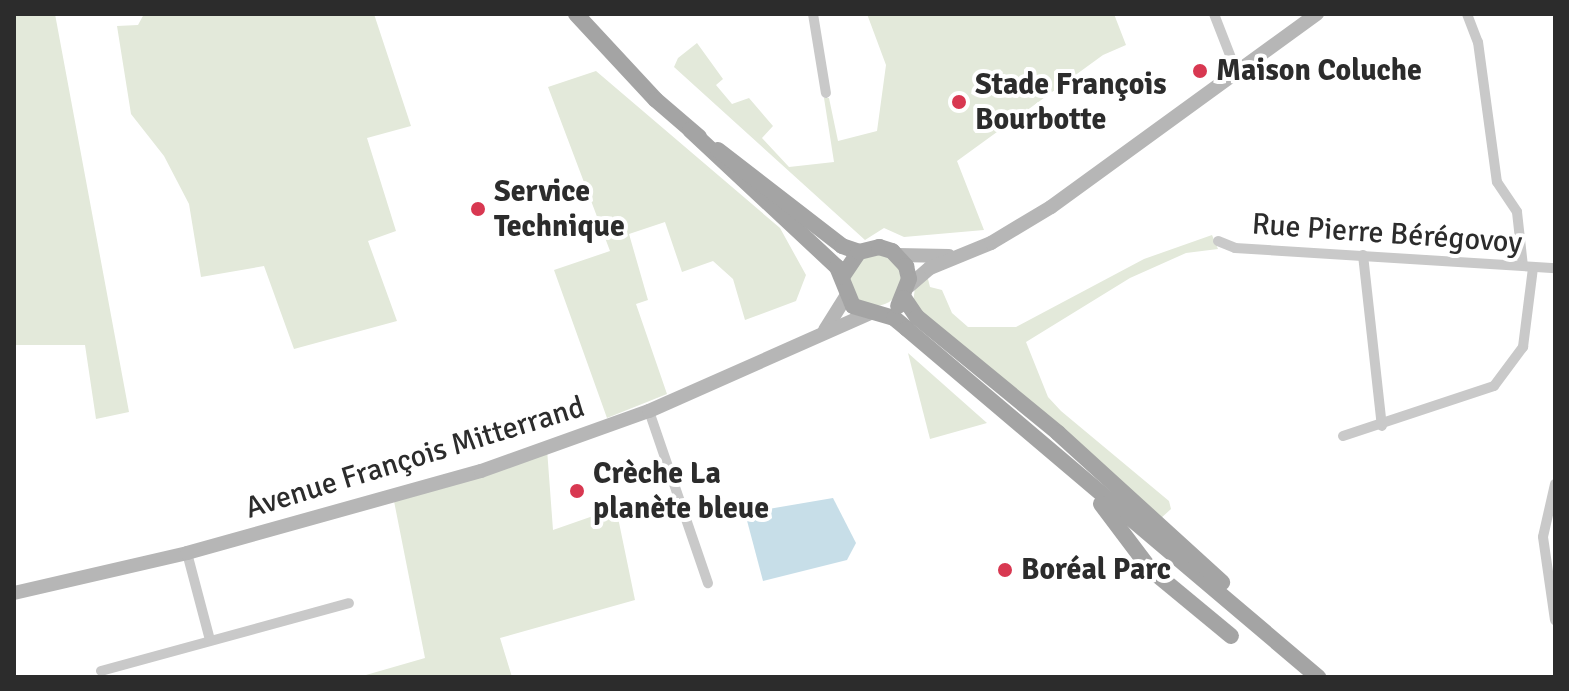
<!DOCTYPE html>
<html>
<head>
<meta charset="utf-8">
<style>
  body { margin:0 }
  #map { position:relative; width:1569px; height:691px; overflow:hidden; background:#fff; font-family:Signika,sans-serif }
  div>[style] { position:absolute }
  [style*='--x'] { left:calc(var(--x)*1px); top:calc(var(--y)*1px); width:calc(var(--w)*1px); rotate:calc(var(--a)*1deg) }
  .green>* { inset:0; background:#e3e9da }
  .round { border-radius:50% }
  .water>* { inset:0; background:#c7dee8 }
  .minor>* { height:10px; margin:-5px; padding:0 5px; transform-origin:5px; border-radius:5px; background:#c9c9c9 }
  .secondary>* { height:14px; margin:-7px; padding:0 7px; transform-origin:7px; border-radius:7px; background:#b6b6b6 }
  .primary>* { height:16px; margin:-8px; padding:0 8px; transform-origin:8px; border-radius:8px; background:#a4a4a4 }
  .dots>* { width:22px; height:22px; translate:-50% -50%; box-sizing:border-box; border:4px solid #fff; border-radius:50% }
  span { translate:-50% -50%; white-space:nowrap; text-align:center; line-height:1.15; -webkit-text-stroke:8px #fff; paint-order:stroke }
  .poi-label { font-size:30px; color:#2c2c2c; font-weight:700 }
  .left { translate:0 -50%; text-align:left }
  .street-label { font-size:30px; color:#2c2c2c }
  .frame { position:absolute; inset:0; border:16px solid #2c2c2c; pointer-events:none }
</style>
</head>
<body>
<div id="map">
  <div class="green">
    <i style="clip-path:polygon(14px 14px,55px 14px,129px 412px,96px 419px,85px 345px,14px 345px)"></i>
    <i style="clip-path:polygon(144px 14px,374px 14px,411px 126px,367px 138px,396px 231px,368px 241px,397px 321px,294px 349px,264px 266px,201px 277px,189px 204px,164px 156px,131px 114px,117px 26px,138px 25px)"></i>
    <i style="clip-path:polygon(867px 14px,1114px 14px,1126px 45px,1103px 55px,957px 161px,984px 230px,904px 237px,884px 228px,865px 240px,674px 67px,678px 58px,697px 43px,723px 79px,716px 85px,732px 104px,749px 98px,773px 126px,762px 138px,789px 167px,834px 162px,824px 98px,829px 98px,838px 141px,877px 131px,886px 65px)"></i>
    <i style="clip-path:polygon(596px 71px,780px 228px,806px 275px,796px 301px,745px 320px,733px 279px,713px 261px,682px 272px,665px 222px,629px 234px,648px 300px,636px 304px,667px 394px,607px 418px,554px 270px,610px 251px,548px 87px)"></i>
    <i style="clip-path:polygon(1212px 235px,1218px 249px,1186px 253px,1130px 278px,1026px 342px,1048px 397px,1061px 411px,1169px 501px,1171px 509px,1160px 519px,913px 304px,915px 287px,927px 275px,930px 287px,942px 290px,952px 313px,968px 327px,1016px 327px,1144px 259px)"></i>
    <i class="round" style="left:849px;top:254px;width:52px;height:52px"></i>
    <i style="clip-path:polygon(908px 353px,987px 423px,930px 439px)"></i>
    <i style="clip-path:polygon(547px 449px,553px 530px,616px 508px,635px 600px,500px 638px,512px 677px,359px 677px,425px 658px,393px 496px)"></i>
  </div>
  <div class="water">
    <i style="clip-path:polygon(833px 498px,856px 543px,847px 560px,763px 581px,745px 513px)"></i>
  </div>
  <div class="minor">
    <i style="--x:813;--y:14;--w:80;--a:80.7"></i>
    <i style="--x:1214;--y:14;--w:63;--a:68.7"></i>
    <i style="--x:1467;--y:14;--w:30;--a:69"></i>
    <i style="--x:1478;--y:42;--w:141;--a:82.3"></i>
    <i style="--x:1497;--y:182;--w:36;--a:56"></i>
    <i style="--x:1517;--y:212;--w:54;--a:83.7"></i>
    <i style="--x:1218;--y:241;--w:18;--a:22"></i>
    <i style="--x:1235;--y:248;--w:321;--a:3.6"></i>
    <i style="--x:1363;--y:255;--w:172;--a:83.7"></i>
    <i style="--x:649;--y:411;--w:182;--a:71.1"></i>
    <i style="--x:1343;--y:436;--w:159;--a:-18.3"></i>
    <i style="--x:1494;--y:386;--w:49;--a:-53.4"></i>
    <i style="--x:1523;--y:347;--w:80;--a:-82.8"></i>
    <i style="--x:1555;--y:484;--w:54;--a:102.8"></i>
    <i style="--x:1543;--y:537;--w:84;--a:81.8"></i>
    <i style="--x:187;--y:553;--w:90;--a:75.2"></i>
    <i style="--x:101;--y:671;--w:257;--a:-15.3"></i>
  </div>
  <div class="secondary">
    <i style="--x:897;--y:255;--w:52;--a:1.1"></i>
    <i style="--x:909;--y:286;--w:28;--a:-41"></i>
    <i style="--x:930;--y:268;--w:66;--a:-22.3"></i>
    <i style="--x:991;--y:243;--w:70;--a:-31"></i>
    <i style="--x:1051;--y:207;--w:329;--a:-36"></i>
    <i style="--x:825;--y:330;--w:39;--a:-58"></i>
    <i style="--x:14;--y:593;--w:178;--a:-13"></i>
    <i style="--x:187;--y:553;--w:305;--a:-15.6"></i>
    <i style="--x:481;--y:471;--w:178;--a:-19.7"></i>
    <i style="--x:649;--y:411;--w:240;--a:-23.9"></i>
  </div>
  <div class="primary">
    <i style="--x:576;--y:14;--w:117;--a:47.1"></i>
    <i style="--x:656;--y:100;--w:57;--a:40.7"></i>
    <i style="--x:690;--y:130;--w:201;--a:43"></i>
    <i style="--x:837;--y:267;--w:42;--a:67.7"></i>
    <i style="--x:853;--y:306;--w:43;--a:16.3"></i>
    <i style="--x:894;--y:318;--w:17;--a:40"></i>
    <i style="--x:907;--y:329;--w:539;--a:40.26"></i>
    <i style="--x:718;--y:150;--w:157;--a:37.7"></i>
    <i style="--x:842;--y:246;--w:18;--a:19"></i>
    <i style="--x:842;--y:277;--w:30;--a:-56"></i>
    <i style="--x:859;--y:252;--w:21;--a:-14"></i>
    <i style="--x:879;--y:247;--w:14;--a:17"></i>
    <i style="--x:892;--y:251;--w:21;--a:47"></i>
    <i style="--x:906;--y:266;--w:13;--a:77"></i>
    <i style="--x:909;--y:279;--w:29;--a:112"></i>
    <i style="--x:904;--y:298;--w:23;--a:56"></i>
    <i style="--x:917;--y:317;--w:183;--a:39.4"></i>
    <i style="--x:1058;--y:433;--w:222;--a:42.3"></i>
    <i style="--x:1101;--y:504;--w:81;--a:53"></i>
    <i style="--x:1150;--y:569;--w:105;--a:39.6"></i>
  </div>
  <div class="dots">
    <i style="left:1200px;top:71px;background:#d83851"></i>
    <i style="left:959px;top:102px;background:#d83851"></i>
    <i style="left:478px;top:209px;background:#d83851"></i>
    <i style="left:577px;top:491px;background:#d83851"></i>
    <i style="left:1005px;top:570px;background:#d83851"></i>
  </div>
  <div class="poi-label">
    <span class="left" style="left:1216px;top:71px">Maison Coluche</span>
    <span class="left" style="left:975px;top:102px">Stade François<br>Bourbotte</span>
    <span class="left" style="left:494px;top:209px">Service<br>Technique</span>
    <span class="left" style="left:593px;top:491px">Crèche La<br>planète bleue</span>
    <span class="left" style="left:1021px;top:570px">Boréal Parc</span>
  </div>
  <div class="street-label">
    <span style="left:1387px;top:234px;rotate:4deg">Rue Pierre Bérégovoy</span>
    <span style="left:415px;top:458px;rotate:-17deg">Avenue François Mitterrand</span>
  </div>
  <div class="frame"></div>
</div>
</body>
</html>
